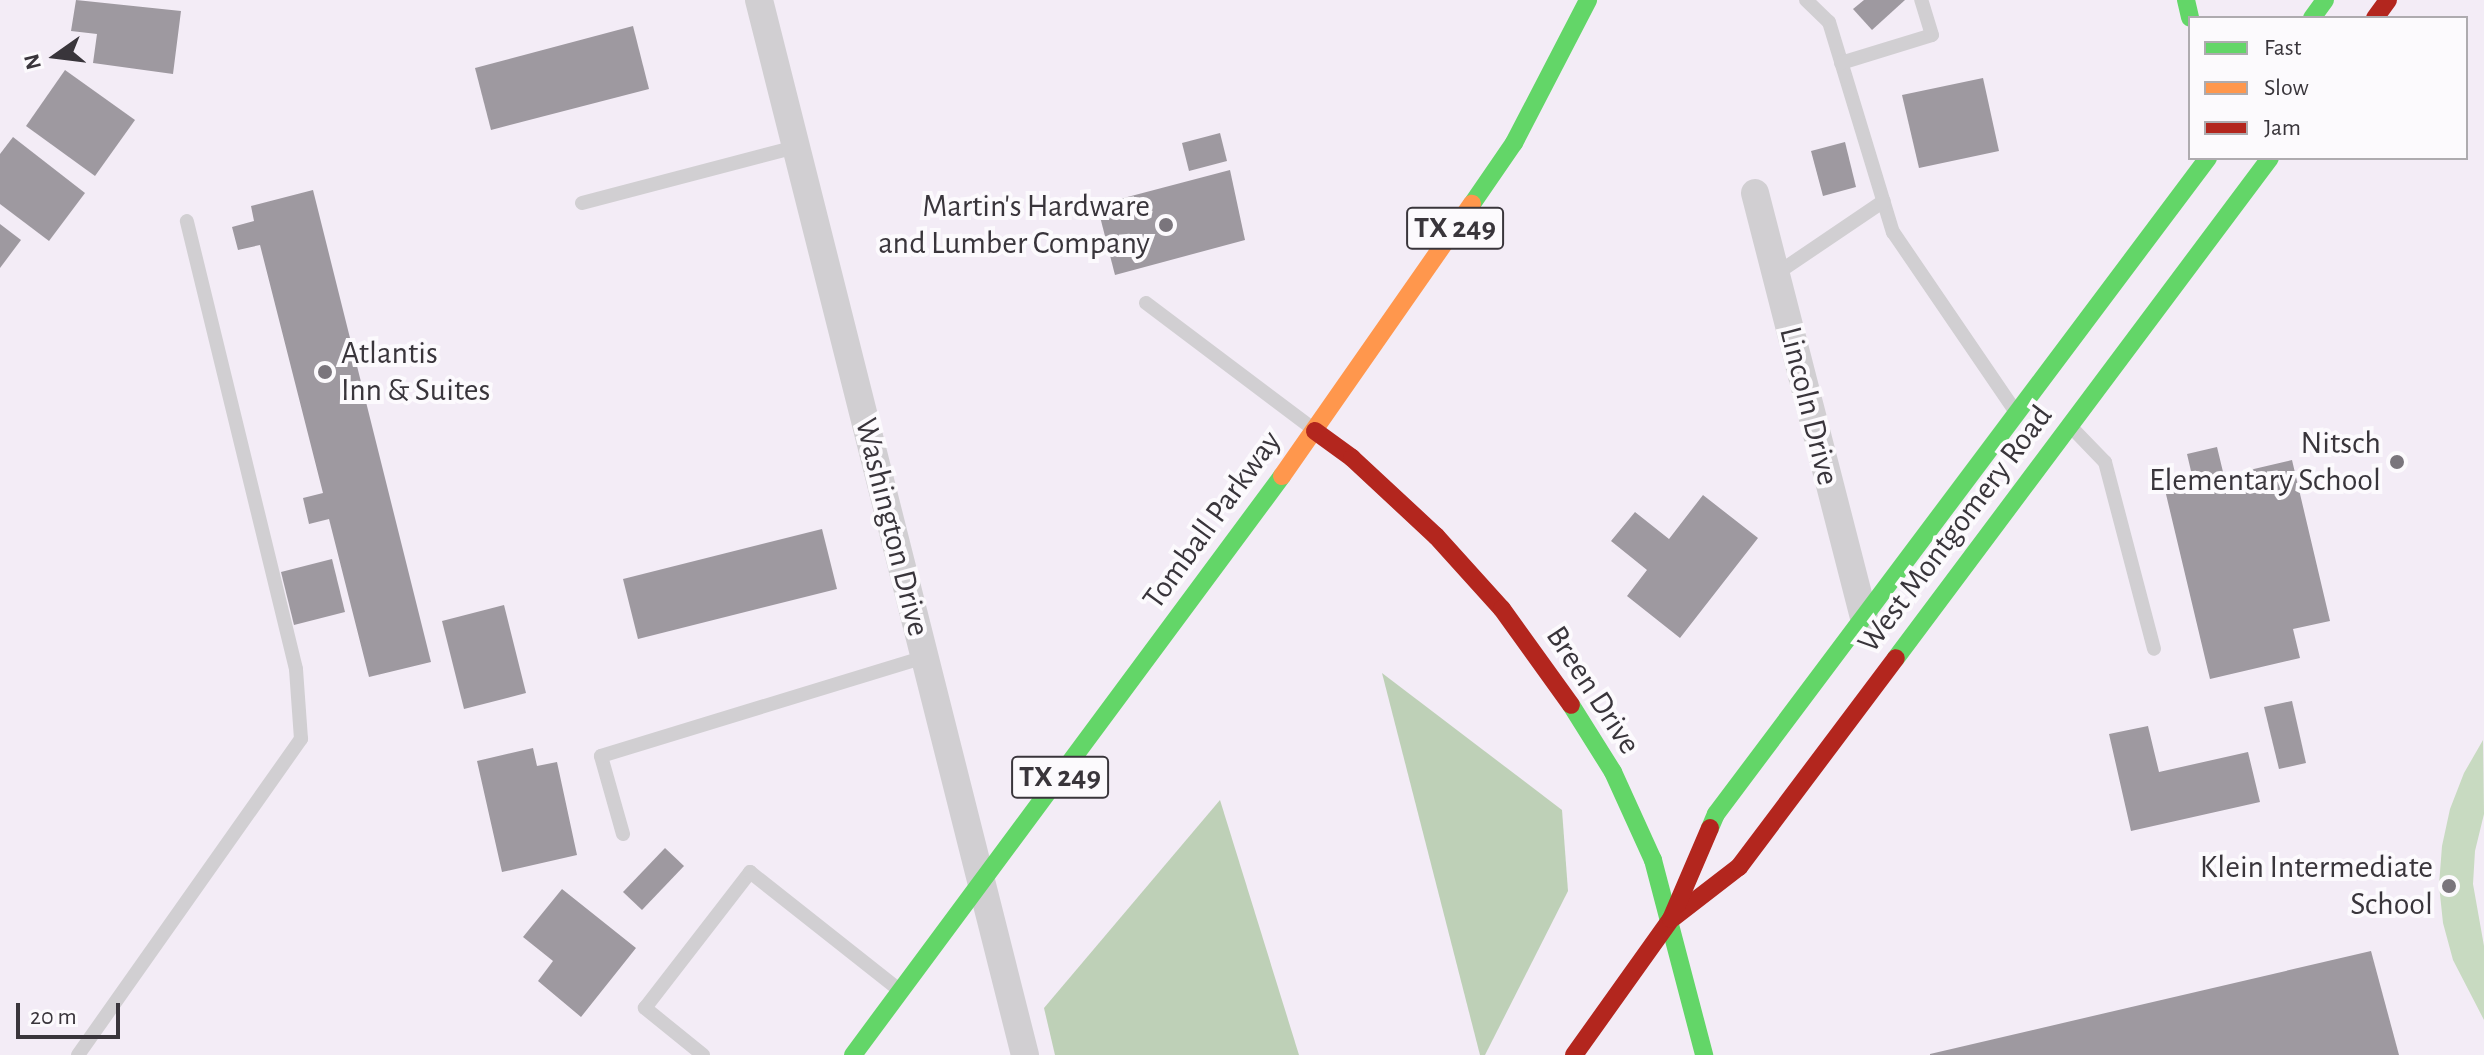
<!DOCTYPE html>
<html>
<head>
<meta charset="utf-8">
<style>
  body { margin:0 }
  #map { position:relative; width:2484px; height:1055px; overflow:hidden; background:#f3ecf6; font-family:"Alegreya Sans",sans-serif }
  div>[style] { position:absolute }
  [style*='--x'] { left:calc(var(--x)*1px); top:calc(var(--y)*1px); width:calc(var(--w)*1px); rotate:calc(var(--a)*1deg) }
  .green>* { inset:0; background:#c8dac1 }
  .forest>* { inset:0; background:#bed0b7 }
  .building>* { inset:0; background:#9e99a0 }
  .lane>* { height:14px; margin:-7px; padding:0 7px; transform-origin:7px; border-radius:7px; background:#d1cfd2 }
  .street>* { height:28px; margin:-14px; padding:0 14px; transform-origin:14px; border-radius:14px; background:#d1cfd2 }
  .fast>* { height:18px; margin:-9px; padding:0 9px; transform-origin:9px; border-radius:9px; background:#63d668 }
  .slow>* { height:18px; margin:-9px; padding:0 9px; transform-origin:9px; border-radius:9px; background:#ff974d }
  .jam>* { height:18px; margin:-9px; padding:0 9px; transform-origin:9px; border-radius:9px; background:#b3261e }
  .dots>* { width:22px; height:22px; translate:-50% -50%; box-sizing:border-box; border:4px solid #fcfafd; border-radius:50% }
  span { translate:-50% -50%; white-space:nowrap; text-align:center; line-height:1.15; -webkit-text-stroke:8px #fcfafd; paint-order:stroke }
  .shield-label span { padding:2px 6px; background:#fcfafd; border:2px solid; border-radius:6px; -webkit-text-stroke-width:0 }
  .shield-label { font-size:30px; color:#39353b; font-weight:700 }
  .poi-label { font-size:32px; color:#39353b }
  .right { translate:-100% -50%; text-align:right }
  .left { translate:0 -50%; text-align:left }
  .street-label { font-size:32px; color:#39353b }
  .legend { position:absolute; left:2188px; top:16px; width:280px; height:144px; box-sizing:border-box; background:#fcfafd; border:2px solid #aeabaf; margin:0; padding:10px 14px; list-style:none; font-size:24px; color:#39353b }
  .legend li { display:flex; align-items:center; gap:16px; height:40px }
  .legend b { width:40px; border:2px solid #aeabaf }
  .north { position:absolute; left:16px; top:16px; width:80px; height:80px; -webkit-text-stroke:6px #fcfafd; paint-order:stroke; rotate:256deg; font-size:22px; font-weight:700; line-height:32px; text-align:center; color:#39353b }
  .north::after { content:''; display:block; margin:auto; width:28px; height:36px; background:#39353b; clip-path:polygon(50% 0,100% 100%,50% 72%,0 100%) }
  .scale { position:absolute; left:16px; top:1003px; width:104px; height:36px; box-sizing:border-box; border:4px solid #39353b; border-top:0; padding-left:10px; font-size:24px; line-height:28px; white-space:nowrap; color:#39353b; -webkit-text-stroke:6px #fcfafd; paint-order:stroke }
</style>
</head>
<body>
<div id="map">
  <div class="green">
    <i style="clip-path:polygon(2483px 740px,2484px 814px,2475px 851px,2473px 884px,2484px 946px,2484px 1020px,2453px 960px,2443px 923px,2439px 885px,2442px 846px,2450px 809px,2464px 773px)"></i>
  </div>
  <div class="forest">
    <i style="clip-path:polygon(1382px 673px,1562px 810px,1568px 891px,1485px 1055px,1480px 1055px)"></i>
    <i style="clip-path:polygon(1220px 800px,1299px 1055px,1055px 1055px,1044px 1008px)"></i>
  </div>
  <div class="building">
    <i style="clip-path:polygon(76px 0,181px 11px,173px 74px,93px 63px,97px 34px,71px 31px)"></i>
    <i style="clip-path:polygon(1864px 0,1905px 0,1872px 30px,1853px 9px)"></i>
    <i style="clip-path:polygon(633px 26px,649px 89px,491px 130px,475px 68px)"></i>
    <i style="clip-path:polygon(65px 70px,135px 120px,95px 176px,26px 126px)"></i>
    <i style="clip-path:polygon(1983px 78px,1999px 151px,1919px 168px,1902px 95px)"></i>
    <i style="clip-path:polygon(1220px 133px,1227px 161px,1189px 171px,1182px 143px)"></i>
    <i style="clip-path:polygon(13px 137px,85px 193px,49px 241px,0 204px,0 154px)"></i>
    <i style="clip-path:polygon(1845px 142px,1856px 187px,1823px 196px,1811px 151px)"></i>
    <i style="clip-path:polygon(1230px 170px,1245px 240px,1115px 275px,1097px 205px)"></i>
    <i style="clip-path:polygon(313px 190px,431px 662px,369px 677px,329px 519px,309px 524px,303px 498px,323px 493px,260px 245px,238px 250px,232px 227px,254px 221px,251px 206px)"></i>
    <i style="clip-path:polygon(0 224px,21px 240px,0 268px)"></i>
    <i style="clip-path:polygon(2217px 447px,2224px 476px,2292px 460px,2330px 621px,2293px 629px,2300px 658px,2210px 679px,2165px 490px,2194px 484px,2187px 454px)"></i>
    <i style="clip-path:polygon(1703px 495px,1758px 538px,1680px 638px,1627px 596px,1647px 570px,1611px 541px,1635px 512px,1669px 539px)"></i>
    <i style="clip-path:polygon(822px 529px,837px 589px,638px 639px,623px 579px)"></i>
    <i style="clip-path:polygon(332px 559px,345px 612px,294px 625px,281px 572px)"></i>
    <i style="clip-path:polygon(504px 605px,526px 693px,464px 709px,442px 621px)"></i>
    <i style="clip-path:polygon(2292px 701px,2306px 763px,2279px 769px,2264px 707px)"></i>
    <i style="clip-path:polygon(2148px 726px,2159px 772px,2248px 752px,2260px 802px,2131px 831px,2109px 734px)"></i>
    <i style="clip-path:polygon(533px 748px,537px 766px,557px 762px,577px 855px,502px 872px,477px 761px)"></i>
    <i style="clip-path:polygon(665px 848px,684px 866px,642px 910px,623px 892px)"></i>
    <i style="clip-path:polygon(562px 889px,636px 948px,581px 1017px,538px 981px,553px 961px,523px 937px)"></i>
    <i style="clip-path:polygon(2371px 951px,2399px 1055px,1930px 1055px,1930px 1054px)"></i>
  </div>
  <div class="lane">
    <i style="--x:1806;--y:0;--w:32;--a:44"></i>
    <i style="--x:1829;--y:22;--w:220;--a:73.1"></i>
    <i style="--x:1893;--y:232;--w:218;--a:55.7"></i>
    <i style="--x:1841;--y:63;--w:95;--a:-17.1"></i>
    <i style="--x:1932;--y:35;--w:37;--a:-107"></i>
    <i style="--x:582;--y:203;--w:221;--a:-14.7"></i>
    <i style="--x:1776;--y:274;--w:130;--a:-34.1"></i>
    <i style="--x:1146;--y:303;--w:208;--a:37"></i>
    <i style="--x:2073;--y:429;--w:46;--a:45.9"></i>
    <i style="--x:2105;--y:462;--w:193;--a:75.3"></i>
    <i style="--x:623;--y:834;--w:81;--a:-105.8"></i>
    <i style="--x:601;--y:756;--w:339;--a:-17"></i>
    <i style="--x:78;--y:1055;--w:387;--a:-54.8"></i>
    <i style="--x:301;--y:739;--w:70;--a:-94.1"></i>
    <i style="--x:296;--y:669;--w:461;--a:-103.7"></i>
    <i style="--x:703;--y:1055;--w:75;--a:-141"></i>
    <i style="--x:645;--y:1008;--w:172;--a:-52.3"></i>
    <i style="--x:750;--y:872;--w:187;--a:38.3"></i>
  </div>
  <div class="street">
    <i style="--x:759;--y:0;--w:1088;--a:75.85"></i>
    <i style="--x:1755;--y:193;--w:440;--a:75.6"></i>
  </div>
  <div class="fast">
    <i style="--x:2186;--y:0;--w:18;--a:77"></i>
    <i style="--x:2312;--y:18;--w:22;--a:-54"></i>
    <i style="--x:1472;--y:204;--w:74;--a:-55.5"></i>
    <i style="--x:1514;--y:143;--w:161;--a:-62.6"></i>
    <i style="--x:1896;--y:658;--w:624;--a:-53.2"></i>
    <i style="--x:1571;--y:705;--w:79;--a:57.9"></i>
    <i style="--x:1613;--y:772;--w:97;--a:65.6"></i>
    <i style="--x:1653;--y:860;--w:202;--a:75.3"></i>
    <i style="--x:1710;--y:828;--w:15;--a:-67"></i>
    <i style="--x:1716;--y:814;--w:820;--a:-53.13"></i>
    <i style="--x:853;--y:1055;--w:721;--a:-53.46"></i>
  </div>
  <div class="slow">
    <i style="--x:1282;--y:476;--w:332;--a:-55.1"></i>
  </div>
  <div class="jam">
    <i style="--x:2375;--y:18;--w:22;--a:-54"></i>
    <i style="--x:1315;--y:431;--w:46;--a:36.1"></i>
    <i style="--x:1352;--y:458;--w:115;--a:42.9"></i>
    <i style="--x:1436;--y:536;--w:98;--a:47.9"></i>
    <i style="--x:1502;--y:609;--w:118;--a:54.3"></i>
    <i style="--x:1674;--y:917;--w:82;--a:-37.6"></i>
    <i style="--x:1739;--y:867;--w:261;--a:-53.1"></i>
    <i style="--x:1574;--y:1055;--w:167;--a:-54.5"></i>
    <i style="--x:1671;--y:919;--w:99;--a:-66.8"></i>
  </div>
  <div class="dots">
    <i style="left:1166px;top:225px;background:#7a757c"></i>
    <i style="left:325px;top:372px;background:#7a757c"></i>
    <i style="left:2397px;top:462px;background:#7a757c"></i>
    <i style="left:2449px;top:886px;background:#7a757c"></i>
  </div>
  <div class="shield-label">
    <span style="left:1455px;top:228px">TX 249</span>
    <span style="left:1060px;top:777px">TX 249</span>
  </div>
  <div class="poi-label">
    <span class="right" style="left:1150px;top:225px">Martin's Hardware<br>and Lumber Company</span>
    <span class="left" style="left:341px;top:372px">Atlantis<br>Inn &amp; Suites</span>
    <span class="right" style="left:2381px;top:462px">Nitsch<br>Elementary School</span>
    <span class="right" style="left:2433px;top:886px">Klein Intermediate<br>School</span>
  </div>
  <div class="street-label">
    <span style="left:1809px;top:406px;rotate:76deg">Lincoln Drive</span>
    <span style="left:1212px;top:520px;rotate:-54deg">Tomball Parkway</span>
    <span style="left:892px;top:527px;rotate:76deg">Washington Drive</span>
    <span style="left:1955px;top:529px;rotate:-53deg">West Montgomery Road</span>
    <span style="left:1593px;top:690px;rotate:57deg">Breen Drive</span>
  </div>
  <ul class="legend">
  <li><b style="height:10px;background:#63d668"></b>Fast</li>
  <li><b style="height:10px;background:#ff974d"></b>Slow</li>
  <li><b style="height:10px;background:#b3261e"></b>Jam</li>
  </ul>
  <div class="north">N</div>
  <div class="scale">20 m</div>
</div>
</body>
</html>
